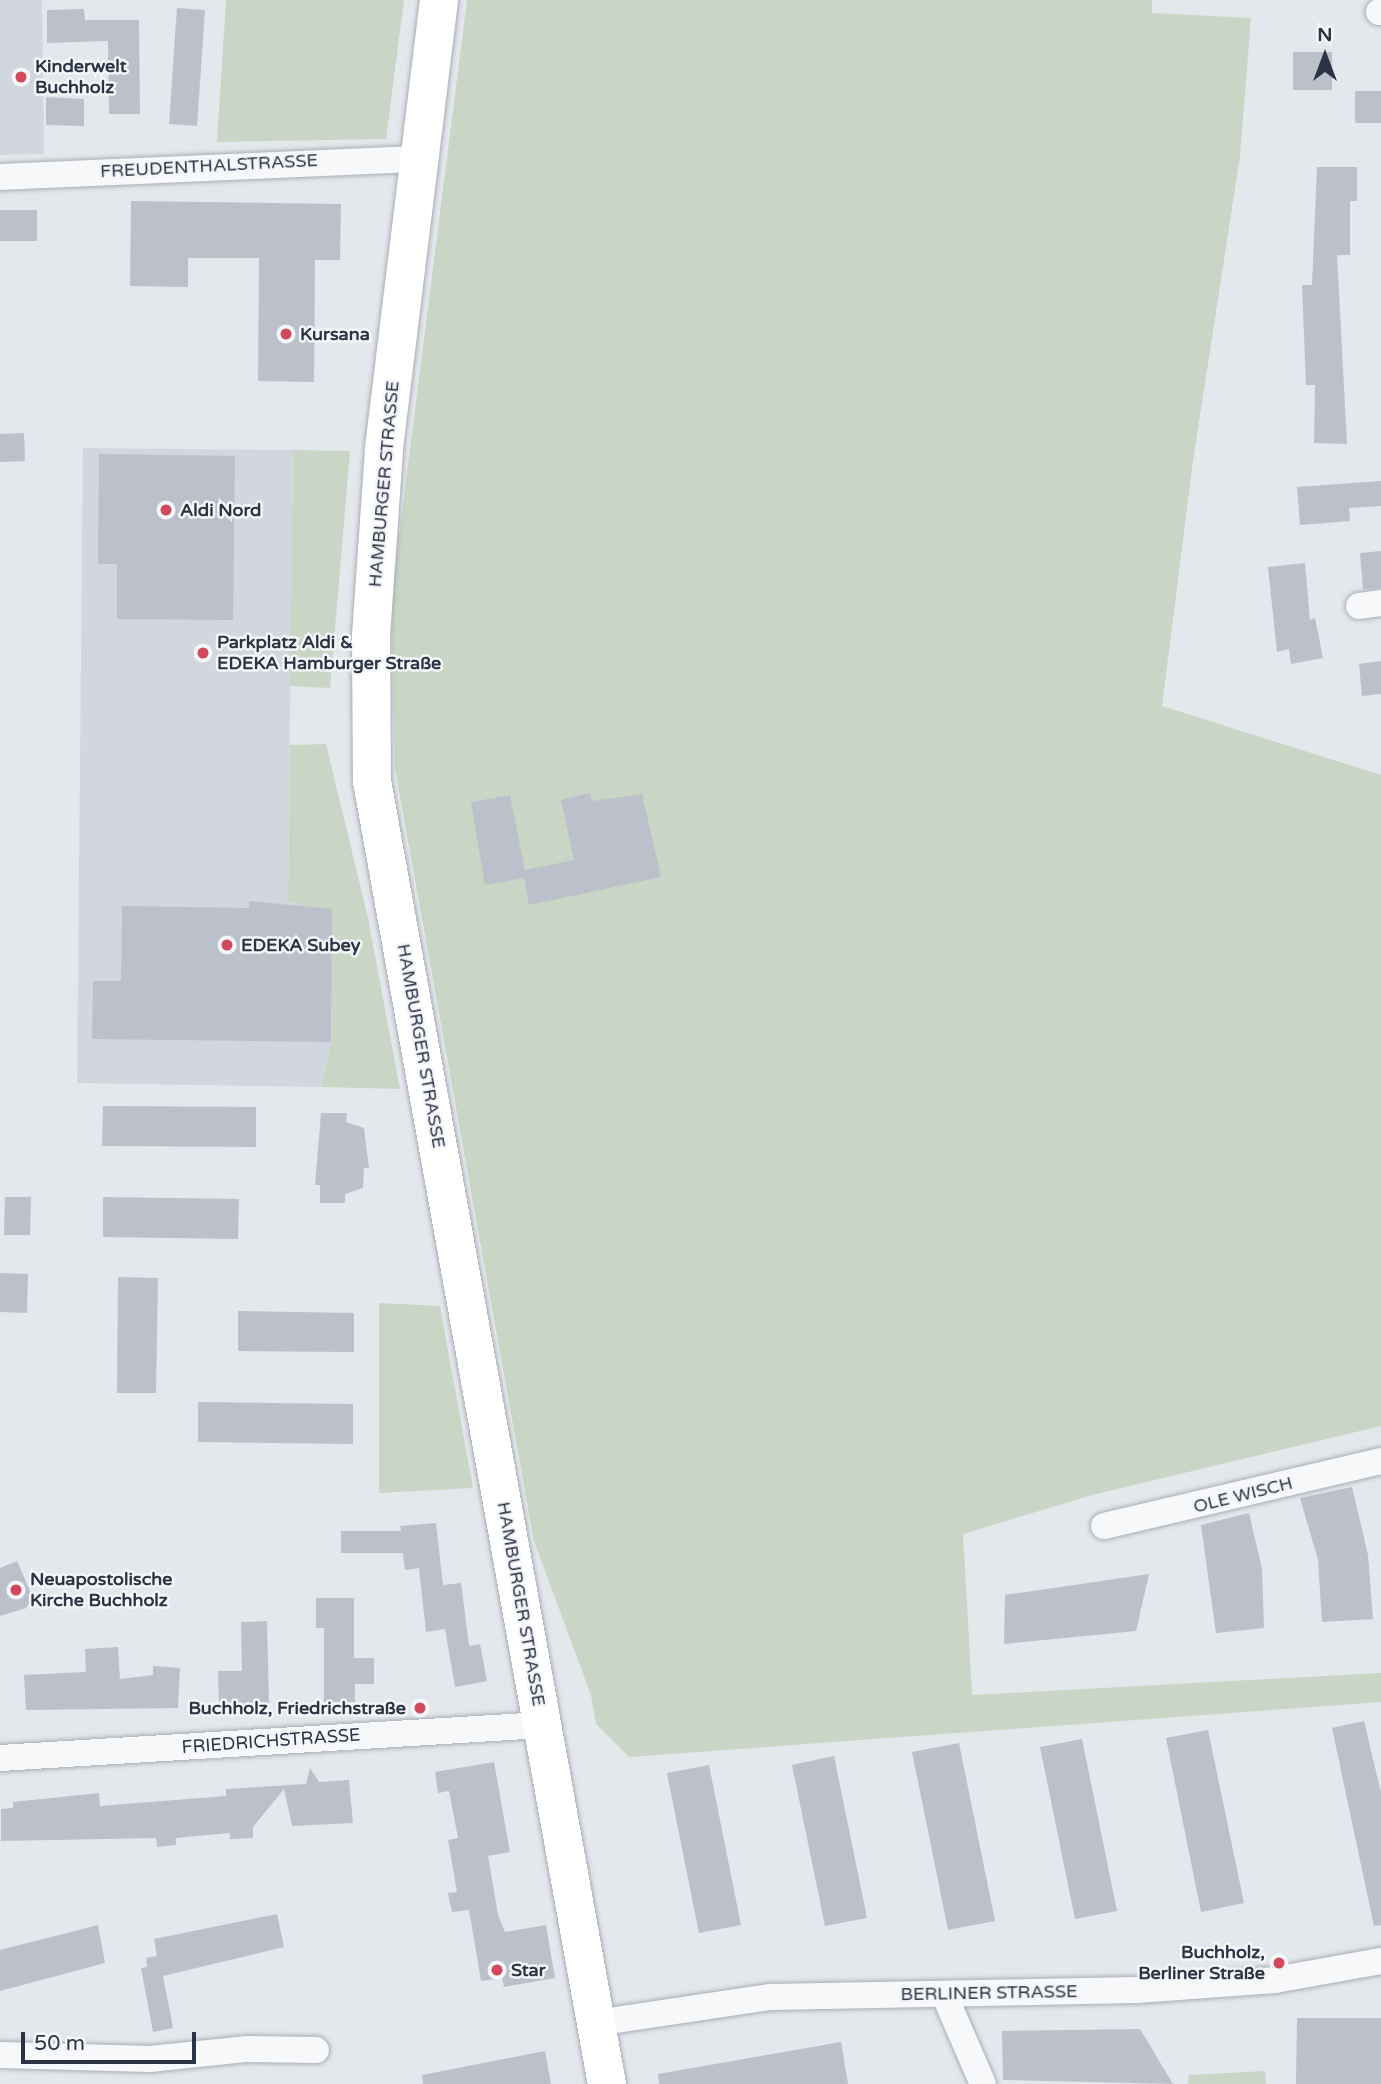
<!DOCTYPE html>
<html>
<head>
<meta charset="utf-8">
<style>
  body { margin:0 }
  #map { position:relative; width:1381px; height:2084px; overflow:hidden; background:#e4e7ec; font-family:"Varela Round",sans-serif }
  div>[style] { position:absolute }
  [style*='--x'] { left:calc(var(--x)*1px); top:calc(var(--y)*1px); width:calc(var(--w)*1px); rotate:calc(var(--a)*1deg) }
  .built>* { inset:0; background:#d2d6de }
  .green>* { inset:0; background:#c9d6c5 }
  .building>* { inset:0; background:#bbc0ca }
  .roads { filter:drop-shadow(0 0 2px #a9aeb7) drop-shadow(0 0 2px #a9aeb7) }
  .street>* { height:26px; margin:-13px; padding:0 13px; transform-origin:13px; border-radius:13px; background:#f7f8fa }
  .secondary>* { height:38px; margin:-19px; padding:0 19px; transform-origin:19px; border-radius:19px; background:#fff }
  .dots>* { width:19px; height:19px; translate:-50% -50%; box-sizing:border-box; border:4px solid #f4f6f9; border-radius:50% }
  span { translate:-50% -50%; white-space:nowrap; text-align:center; line-height:1.15; -webkit-text-stroke:5px #f4f6f9; paint-order:stroke }
  .poi-label { font-size:18px; color:#2b3445; font-weight:700 }
  .left { translate:0 -50%; text-align:left }
  .right { translate:-100% -50%; text-align:right }
  .street-label { font-size:18px; color:#2b3445 }
  .north { position:absolute; left:1290px; top:21px; width:70px; height:70px; -webkit-text-stroke:5px #f4f6f9; paint-order:stroke; rotate:0deg; font-size:19px; font-weight:700; line-height:28px; text-align:center; color:#2b3445 }
  .north::after { content:''; display:block; margin:auto; width:24px; height:32px; background:#2b3445; clip-path:polygon(50% 0,100% 100%,50% 72%,0 100%) }
  .scale { position:absolute; left:21px; top:2032px; width:175px; height:32px; box-sizing:border-box; border:4px solid #2b3445; border-top:0; padding-left:9px; font-size:21px; line-height:24px; white-space:nowrap; color:#2b3445; -webkit-text-stroke:5px #f4f6f9; paint-order:stroke }
</style>
</head>
<body>
<div id="map">
  <div class="built">
    <i style="clip-path:polygon(0 0,42px 0,44px 154px,0 155px)"></i>
    <i style="clip-path:polygon(83px 448px,293px 450px,288px 901px,299px 902px,300px 908px,332px 909px,331px 1042px,321px 1087px,77px 1083px)"></i>
  </div>
  <div class="green">
    <i style="clip-path:polygon(226px 0,404px 0,386px 139px,217px 142px)"></i>
    <i style="clip-path:polygon(467px 0,1152px 0,1152px 13px,1251px 18px,1240px 156px,1193px 461px,1162px 706px,1381px 775px,1381px 1426px,1092px 1495px,963px 1534px,972px 1695px,1381px 1673px,1381px 1702px,629px 1757px,596px 1724px,591px 1695px,534px 1541px,395px 768px,391px 599px)"></i>
    <i style="clip-path:polygon(293px 450px,350px 451px,330px 688px,290px 686px)"></i>
    <i style="clip-path:polygon(326px 744px,368px 918px,400px 1089px,321px 1087px,331px 1042px,332px 909px,299px 908px,299px 902px,288px 902px,290px 745px)"></i>
    <i style="clip-path:polygon(379px 1303px,440px 1306px,473px 1488px,379px 1493px)"></i>
    <i style="clip-path:polygon(1265px 2071px,1266px 2084px,1188px 2084px,1189px 2075px)"></i>
  </div>
  <div class="building">
    <i style="clip-path:polygon(177px 8px,205px 10px,197px 126px,169px 124px)"></i>
    <i style="clip-path:polygon(84px 9px,85px 20px,139px 20px,140px 114px,109px 114px,108px 41px,47px 43px,47px 10px)"></i>
    <i style="clip-path:polygon(1293px 52px,1332px 52px,1332px 90px,1293px 90px)"></i>
    <i style="clip-path:polygon(1355px 91px,1381px 91px,1381px 123px,1355px 123px)"></i>
    <i style="clip-path:polygon(46px 97px,84px 99px,84px 126px,46px 125px)"></i>
    <i style="clip-path:polygon(1317px 167px,1357px 167px,1357px 201px,1350px 201px,1350px 255px,1337px 255px,1347px 444px,1314px 443px,1315px 385px,1306px 385px,1302px 285px,1312px 285px)"></i>
    <i style="clip-path:polygon(131px 201px,341px 204px,340px 260px,315px 260px,314px 382px,258px 381px,259px 258px,188px 258px,188px 287px,130px 286px)"></i>
    <i style="clip-path:polygon(0 210px,37px 210px,37px 241px,0 241px)"></i>
    <i style="clip-path:polygon(24px 433px,25px 461px,0 462px,0 434px)"></i>
    <i style="clip-path:polygon(99px 454px,235px 456px,233px 620px,117px 619px,117px 564px,98px 564px)"></i>
    <i style="clip-path:polygon(1381px 481px,1381px 506px,1349px 508px,1350px 521px,1300px 525px,1297px 487px)"></i>
    <i style="clip-path:polygon(1381px 551px,1381px 588px,1363px 589px,1360px 553px)"></i>
    <i style="clip-path:polygon(1305px 563px,1310px 620px,1315px 618px,1323px 658px,1291px 664px,1289px 649px,1277px 652px,1268px 567px)"></i>
    <i style="clip-path:polygon(1381px 661px,1381px 694px,1362px 696px,1359px 664px)"></i>
    <i style="clip-path:polygon(590px 793px,592px 801px,642px 794px,661px 877px,529px 905px,524px 878px,485px 885px,471px 802px,510px 795px,525px 870px,574px 860px,561px 800px)"></i>
    <i style="clip-path:polygon(249px 901px,332px 909px,331px 1042px,92px 1039px,93px 981px,121px 981px,122px 906px,249px 908px)"></i>
    <i style="clip-path:polygon(103px 1106px,256px 1107px,256px 1147px,102px 1146px)"></i>
    <i style="clip-path:polygon(321px 1113px,347px 1113px,346px 1122px,364px 1128px,369px 1168px,364px 1168px,363px 1188px,345px 1194px,345px 1203px,320px 1203px,320px 1185px,315px 1185px)"></i>
    <i style="clip-path:polygon(5px 1197px,31px 1197px,30px 1235px,4px 1235px)"></i>
    <i style="clip-path:polygon(103px 1197px,239px 1199px,238px 1239px,103px 1237px)"></i>
    <i style="clip-path:polygon(0 1273px,28px 1274px,27px 1313px,0 1312px)"></i>
    <i style="clip-path:polygon(118px 1277px,158px 1278px,156px 1393px,117px 1393px)"></i>
    <i style="clip-path:polygon(238px 1311px,354px 1313px,354px 1352px,238px 1351px)"></i>
    <i style="clip-path:polygon(198px 1402px,353px 1404px,353px 1444px,198px 1442px)"></i>
    <i style="clip-path:polygon(1352px 1487px,1368px 1555px,1373px 1619px,1322px 1622px,1318px 1560px,1300px 1498px)"></i>
    <i style="clip-path:polygon(1249px 1513px,1262px 1569px,1264px 1628px,1216px 1633px,1201px 1525px)"></i>
    <i style="clip-path:polygon(436px 1523px,443px 1585px,461px 1583px,469px 1646px,480px 1644px,487px 1681px,455px 1687px,445px 1629px,426px 1632px,419px 1568px,405px 1570px,403px 1553px,341px 1553px,341px 1531px,401px 1531px,400px 1526px)"></i>
    <i style="clip-path:polygon(17px 1561px,33px 1598px,26px 1608px,0 1616px,0 1568px)"></i>
    <i style="clip-path:polygon(1149px 1574px,1136px 1631px,1004px 1644px,1005px 1595px)"></i>
    <i style="clip-path:polygon(316px 1598px,354px 1598px,354px 1658px,374px 1658px,374px 1684px,355px 1684px,355px 1702px,324px 1702px,324px 1628px,316px 1628px)"></i>
    <i style="clip-path:polygon(267px 1621px,269px 1705px,219px 1706px,218px 1671px,242px 1671px,241px 1622px)"></i>
    <i style="clip-path:polygon(118px 1647px,120px 1679px,153px 1675px,153px 1666px,180px 1668px,178px 1708px,26px 1710px,24px 1675px,86px 1672px,85px 1649px)"></i>
    <i style="clip-path:polygon(1364px 1721px,1381px 1793px,1381px 1925px,1374px 1926px,1332px 1728px)"></i>
    <i style="clip-path:polygon(1208px 1730px,1244px 1903px,1201px 1912px,1166px 1738px)"></i>
    <i style="clip-path:polygon(1082px 1739px,1117px 1911px,1075px 1919px,1040px 1747px)"></i>
    <i style="clip-path:polygon(959px 1743px,995px 1921px,948px 1930px,912px 1752px)"></i>
    <i style="clip-path:polygon(834px 1756px,867px 1918px,825px 1926px,792px 1765px)"></i>
    <i style="clip-path:polygon(494px 1762px,510px 1852px,488px 1856px,498px 1915px,505px 1932px,546px 1925px,555px 1978px,504px 1987px,502px 1978px,481px 1981px,469px 1910px,452px 1912px,448px 1893px,457px 1892px,448px 1840px,458px 1838px,449px 1791px,438px 1793px,435px 1772px)"></i>
    <i style="clip-path:polygon(709px 1765px,741px 1925px,699px 1933px,667px 1773px)"></i>
    <i style="clip-path:polygon(310px 1768px,319px 1782px,349px 1780px,353px 1823px,292px 1826px,284px 1789px,253px 1827px,253px 1838px,230px 1839px,230px 1833px,176px 1838px,176px 1845px,157px 1847px,156px 1838px,1px 1841px,1px 1809px,13px 1808px,13px 1802px,99px 1793px,100px 1806px,226px 1796px,226px 1789px,306px 1784px)"></i>
    <i style="clip-path:polygon(277px 1914px,284px 1947px,163px 1976px,173px 2028px,153px 2032px,141px 1968px,147px 1967px,146px 1958px,157px 1956px,154px 1939px)"></i>
    <i style="clip-path:polygon(98px 1925px,105px 1963px,0 1991px,0 1950px)"></i>
    <i style="clip-path:polygon(1297px 2018px,1381px 2018px,1381px 2084px,1296px 2084px)"></i>
    <i style="clip-path:polygon(1140px 2029px,1173px 2084px,1003px 2080px,1002px 2031px)"></i>
    <i style="clip-path:polygon(841px 2042px,848px 2084px,659px 2084px,658px 2074px)"></i>
    <i style="clip-path:polygon(545px 2051px,551px 2084px,423px 2084px,422px 2075px)"></i>
  </div>
  <div class="roads">
    <div class="street">
      <i style="--x:1379;--y:12;--w:2;--a:0"></i>
      <i style="--x:0;--y:177;--w:419;--a:-2.5"></i>
      <i style="--x:1359;--y:606;--w:22;--a:-8"></i>
      <i style="--x:1104;--y:1526;--w:285;--a:-13.2"></i>
      <i style="--x:0;--y:1758;--w:544;--a:-3.48"></i>
      <i style="--x:944;--y:1994;--w:98;--a:66.6"></i>
      <i style="--x:596;--y:2023;--w:177;--a:-8.5"></i>
      <i style="--x:771;--y:1997;--w:366;--a:-1.1"></i>
      <i style="--x:1137;--y:1990;--w:138;--a:-4.1"></i>
      <i style="--x:1275;--y:1980;--w:108;--a:-10.2"></i>
      <i style="--x:0;--y:2055;--w:150;--a:1.5"></i>
      <i style="--x:150;--y:2059;--w:98;--a:-5.9"></i>
      <i style="--x:247;--y:2049;--w:69;--a:0.8"></i>
    </div>
    <div class="secondary">
      <i style="--x:439;--y:0;--w:453;--a:97"></i>
      <i style="--x:384;--y:450;--w:188;--a:94"></i>
      <i style="--x:371;--y:638;--w:143;--a:89.6"></i>
      <i style="--x:372;--y:781;--w:1324;--a:79.78"></i>
    </div>
  </div>
  <div class="dots">
    <i style="left:21px;top:77px;background:#d1495b"></i>
    <i style="left:286px;top:334px;background:#d1495b"></i>
    <i style="left:166px;top:510px;background:#d1495b"></i>
    <i style="left:203px;top:653px;background:#d1495b"></i>
    <i style="left:227px;top:945px;background:#d1495b"></i>
    <i style="left:16px;top:1590px;background:#d1495b"></i>
    <i style="left:420px;top:1708px;background:#d1495b"></i>
    <i style="left:1279px;top:1963px;background:#d1495b"></i>
    <i style="left:497px;top:1970px;background:#d1495b"></i>
  </div>
  <div class="poi-label">
    <span class="left" style="left:35px;top:77px">Kinderwelt<br>Buchholz</span>
    <span class="left" style="left:300px;top:334px">Kursana</span>
    <span class="left" style="left:180px;top:510px">Aldi Nord</span>
    <span class="left" style="left:217px;top:653px">Parkplatz Aldi &amp;<br>EDEKA Hamburger Straße</span>
    <span class="left" style="left:241px;top:945px">EDEKA Subey</span>
    <span class="left" style="left:30px;top:1590px">Neuapostolische<br>Kirche Buchholz</span>
    <span class="right" style="left:406px;top:1708px">Buchholz, Friedrichstraße</span>
    <span class="right" style="left:1265px;top:1963px">Buchholz,<br>Berliner Straße</span>
    <span class="left" style="left:511px;top:1970px">Star</span>
  </div>
  <div class="street-label">
    <span style="left:209px;top:166px;rotate:-3deg">FREUDENTHALSTRASSE</span>
    <span style="left:384px;top:484px;rotate:-85deg">HAMBURGER STRASSE</span>
    <span style="left:421px;top:1046px;rotate:80deg">HAMBURGER STRASSE</span>
    <span style="left:1243px;top:1495px;rotate:-14deg">OLE WISCH</span>
    <span style="left:521px;top:1604px;rotate:80deg">HAMBURGER STRASSE</span>
    <span style="left:271px;top:1741px;rotate:-4deg">FRIEDRICHSTRASSE</span>
    <span style="left:989px;top:1993px;rotate:-1deg">BERLINER STRASSE</span>
  </div>
  <div class="north">N</div>
  <div class="scale">50 m</div>
</div>
</body>
</html>
